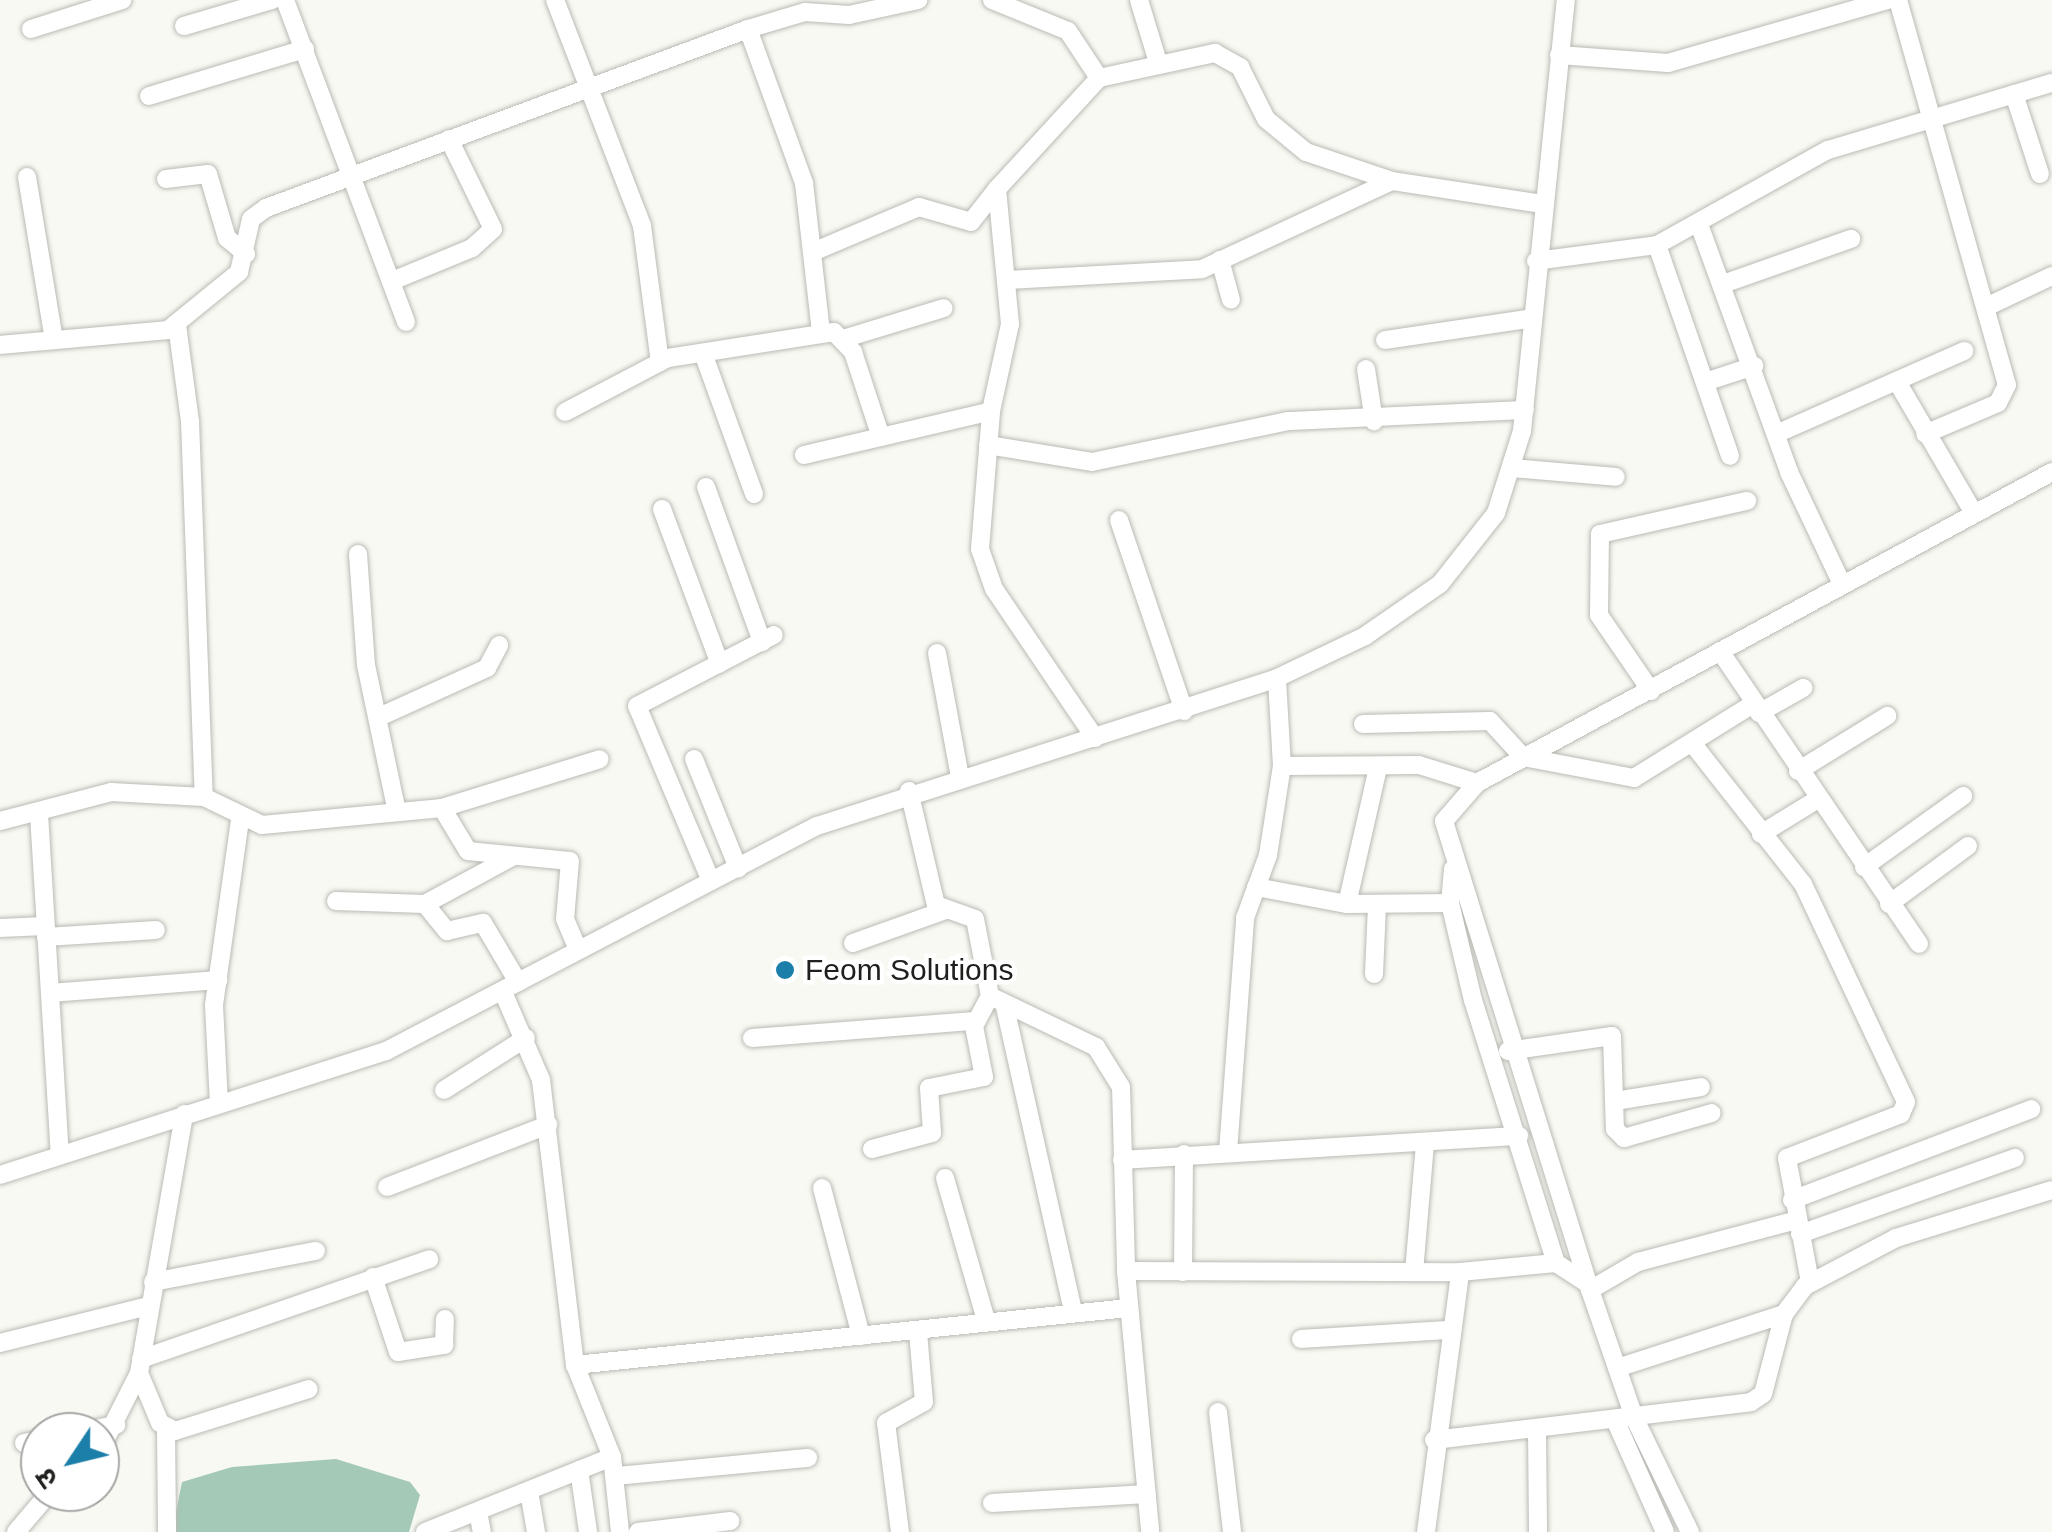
<!DOCTYPE html>
<html>
<head>
<meta charset="utf-8">
<style>
  body { margin:0 }
  #map { position:relative; width:2052px; height:1532px; overflow:hidden; background:#f7f9f2; font-family:Arial,"Noto Sans Devanagari",sans-serif }
  div>[style] { position:absolute }
  [style*='--x'] { left:calc(var(--x)*1px); top:calc(var(--y)*1px); width:calc(var(--w)*1px); rotate:calc(var(--a)*1deg) }
  .water>* { inset:0; background:#a4c9b7 }
  .roads { filter:drop-shadow(0 0 2px #b9bbb4) drop-shadow(0 0 2px #b9bbb4) }
  .minor>* { height:18px; margin:-9px; padding:0 9px; transform-origin:9px; border-radius:9px; background:#fff }
  .dots>* { width:28px; height:28px; translate:-50% -50%; box-sizing:border-box; border:5px solid #fff; border-radius:50% }
  span { translate:-50% -50%; white-space:nowrap; text-align:center; line-height:1.15; -webkit-text-stroke:9px #fff; paint-order:stroke }
  .poi-label { font-size:30px; color:#20211e }
  .left { translate:0 -50%; text-align:left }
  .north { position:absolute; left:20px; top:1412px; width:100px; height:100px; box-sizing:border-box; background:#fff; border:2px solid #a6a6a5; border-radius:50%; rotate:235deg; font-size:28px; font-weight:700; line-height:40px; text-align:center; color:#20211e }
  .north::after { content:''; display:block; margin:auto; width:35px; height:45px; background:#1c7faa; clip-path:polygon(50% 0,100% 100%,50% 72%,0 100%) }
</style>
</head>
<body>
<div id="map">
  <div class="water">
    <i style="clip-path:polygon(336px 1459px,410px 1482px,420px 1495px,409px 1532px,172px 1532px,182px 1482px,232px 1467px)"></i>
  </div>
  <div class="roads">
    <div class="minor">
      <i style="--x:285;--y:0;--w:344;--a:69.4"></i>
      <i style="--x:555;--y:0;--w:242;--a:68.9"></i>
      <i style="--x:642;--y:226;--w:137;--a:82.5"></i>
      <i style="--x:992;--y:0;--w:82;--a:22.2"></i>
      <i style="--x:1068;--y:31;--w:56;--a:56.6"></i>
      <i style="--x:1099;--y:78;--w:119;--a:-12.2"></i>
      <i style="--x:1215;--y:53;--w:29;--a:29"></i>
      <i style="--x:1240;--y:67;--w:58;--a:63.4"></i>
      <i style="--x:1266;--y:119;--w:52;--a:39.5"></i>
      <i style="--x:1306;--y:152;--w:91;--a:18.6"></i>
      <i style="--x:1392;--y:181;--w:153;--a:8.7"></i>
      <i style="--x:1139;--y:0;--w:62;--a:73"></i>
      <i style="--x:1898;--y:0;--w:400;--a:74.2"></i>
      <i style="--x:2007;--y:385;--w:20;--a:117"></i>
      <i style="--x:1998;--y:403;--w:79;--a:157"></i>
      <i style="--x:184;--y:26;--w:92;--a:-16.5"></i>
      <i style="--x:31;--y:29;--w:96;--a:-17.7"></i>
      <i style="--x:748;--y:29;--w:164;--a:70"></i>
      <i style="--x:804;--y:183;--w:151;--a:83.5"></i>
      <i style="--x:1559;--y:55;--w:109;--a:4.2"></i>
      <i style="--x:1668;--y:63;--w:228;--a:-16"></i>
      <i style="--x:2014;--y:94;--w:84;--a:72"></i>
      <i style="--x:149;--y:96;--w:163;--a:-16.8"></i>
      <i style="--x:27;--y:177;--w:165;--a:80.6"></i>
      <i style="--x:166;--y:179;--w:42;--a:-6.8"></i>
      <i style="--x:208;--y:174;--w:67;--a:73.5"></i>
      <i style="--x:227;--y:238;--w:25;--a:40"></i>
      <i style="--x:1700;--y:227;--w:261;--a:70"></i>
      <i style="--x:1789;--y:472;--w:124;--a:64.7"></i>
      <i style="--x:1657;--y:245;--w:223;--a:70.9"></i>
      <i style="--x:815;--y:251;--w:113;--a:-22.9"></i>
      <i style="--x:919;--y:207;--w:54;--a:16.1"></i>
      <i style="--x:971;--y:222;--w:42;--a:-51.8"></i>
      <i style="--x:1220;--y:260;--w:41;--a:74.6"></i>
      <i style="--x:1536;--y:261;--w:122;--a:-7.5"></i>
      <i style="--x:1657;--y:245;--w:196;--a:-29.1"></i>
      <i style="--x:1828;--y:150;--w:234;--a:-16.7"></i>
      <i style="--x:1008;--y:280;--w:194;--a:-3.2"></i>
      <i style="--x:1202;--y:269;--w:209;--a:-24.9"></i>
      <i style="--x:392;--y:281;--w:87;--a:-22.4"></i>
      <i style="--x:472;--y:248;--w:28;--a:-42"></i>
      <i style="--x:493;--y:229;--w:100;--a:-116.1"></i>
      <i style="--x:1723;--y:284;--w:136;--a:-19.4"></i>
      <i style="--x:1986;--y:307;--w:73;--a:-25.2"></i>
      <i style="--x:177;--y:325;--w:97;--a:82.3"></i>
      <i style="--x:190;--y:421;--w:376;--a:87.9"></i>
      <i style="--x:846;--y:338;--w:102;--a:-17"></i>
      <i style="--x:1385;--y:340;--w:145;--a:-8.4"></i>
      <i style="--x:0;--y:345;--w:169;--a:-5.1"></i>
      <i style="--x:168;--y:330;--w:92;--a:-39.2"></i>
      <i style="--x:239;--y:272;--w:54;--a:-77.2"></i>
      <i style="--x:251;--y:219;--w:19;--a:-36"></i>
      <i style="--x:266;--y:208;--w:514;--a:-20.37"></i>
      <i style="--x:748;--y:29;--w:59;--a:-16.6"></i>
      <i style="--x:805;--y:12;--w:44;--a:3.9"></i>
      <i style="--x:849;--y:15;--w:71;--a:-12.3"></i>
      <i style="--x:703;--y:353;--w:150;--a:70.1"></i>
      <i style="--x:1366;--y:369;--w:53;--a:81.3"></i>
      <i style="--x:1705;--y:382;--w:52;--a:-18.1"></i>
      <i style="--x:1899;--y:385;--w:145;--a:59.7"></i>
      <i style="--x:565;--y:412;--w:116;--a:-27.7"></i>
      <i style="--x:668;--y:358;--w:168;--a:-8.9"></i>
      <i style="--x:834;--y:332;--w:28;--a:46"></i>
      <i style="--x:853;--y:352;--w:89;--a:71.8"></i>
      <i style="--x:1776;--y:434;--w:206;--a:-23.8"></i>
      <i style="--x:988;--y:445;--w:105;--a:9.3"></i>
      <i style="--x:1092;--y:462;--w:201;--a:-11.8"></i>
      <i style="--x:1289;--y:421;--w:236;--a:-2.7"></i>
      <i style="--x:804;--y:455;--w:192;--a:-13.2"></i>
      <i style="--x:1512;--y:468;--w:104;--a:4.9"></i>
      <i style="--x:706;--y:487;--w:165;--a:70.1"></i>
      <i style="--x:662;--y:509;--w:165;--a:69.5"></i>
      <i style="--x:1119;--y:520;--w:202;--a:71.2"></i>
      <i style="--x:358;--y:554;--w:111;--a:85.9"></i>
      <i style="--x:366;--y:665;--w:145;--a:78.1"></i>
      <i style="--x:1720;--y:651;--w:354;--a:55.8"></i>
      <i style="--x:937;--y:653;--w:126;--a:79.5"></i>
      <i style="--x:1651;--y:691;--w:92;--a:-124.4"></i>
      <i style="--x:1599;--y:615;--w:81;--a:-89.3"></i>
      <i style="--x:1600;--y:534;--w:151;--a:-12.7"></i>
      <i style="--x:1759;--y:713;--w:51;--a:-29.6"></i>
      <i style="--x:379;--y:717;--w:119;--a:-24.4"></i>
      <i style="--x:487;--y:668;--w:26;--a:-62"></i>
      <i style="--x:1363;--y:724;--w:127;--a:-1.4"></i>
      <i style="--x:1490;--y:721;--w:49;--a:47.5"></i>
      <i style="--x:1523;--y:757;--w:113;--a:10.7"></i>
      <i style="--x:1634;--y:778;--w:140;--a:-31.9"></i>
      <i style="--x:1095;--y:738;--w:180;--a:-124.1"></i>
      <i style="--x:994;--y:589;--w:42;--a:-109.3"></i>
      <i style="--x:980;--y:549;--w:138;--a:-85.4"></i>
      <i style="--x:991;--y:411;--w:89;--a:-77.7"></i>
      <i style="--x:1010;--y:324;--w:136;--a:-95.5"></i>
      <i style="--x:997;--y:189;--w:151;--a:-47.4"></i>
      <i style="--x:1692;--y:743;--w:179;--a:51.8"></i>
      <i style="--x:1803;--y:884;--w:241;--a:64.7"></i>
      <i style="--x:1906;--y:1102;--w:13;--a:113"></i>
      <i style="--x:1901;--y:1114;--w:122;--a:158.9"></i>
      <i style="--x:1787;--y:1158;--w:126;--a:79.5"></i>
      <i style="--x:694;--y:759;--w:118;--a:68"></i>
      <i style="--x:1282;--y:766;--w:137;--a:-0.4"></i>
      <i style="--x:1419;--y:765;--w:61;--a:17.2"></i>
      <i style="--x:1798;--y:771;--w:105;--a:-31.7"></i>
      <i style="--x:909;--y:791;--w:117;--a:76.7"></i>
      <i style="--x:936;--y:905;--w:41;--a:19.7"></i>
      <i style="--x:975;--y:919;--w:78;--a:79"></i>
      <i style="--x:990;--y:996;--w:118;--a:25.7"></i>
      <i style="--x:1096;--y:1047;--w:47;--a:58"></i>
      <i style="--x:1121;--y:1087;--w:184;--a:88.4"></i>
      <i style="--x:1126;--y:1271;--w:262;--a:84.7"></i>
      <i style="--x:442;--y:808;--w:50;--a:58.8"></i>
      <i style="--x:468;--y:851;--w:102;--a:5.6"></i>
      <i style="--x:570;--y:861;--w:58;--a:94.9"></i>
      <i style="--x:565;--y:919;--w:30;--a:67"></i>
      <i style="--x:39;--y:814;--w:341;--a:86.5"></i>
      <i style="--x:0;--y:821;--w:115;--a:-14.6"></i>
      <i style="--x:111;--y:792;--w:93;--a:3.1"></i>
      <i style="--x:204;--y:797;--w:64;--a:25.8"></i>
      <i style="--x:262;--y:825;--w:181;--a:-5.4"></i>
      <i style="--x:442;--y:808;--w:165;--a:-17.2"></i>
      <i style="--x:1761;--y:834;--w:67;--a:-31.6"></i>
      <i style="--x:1864;--y:867;--w:122;--a:-35.6"></i>
      <i style="--x:1453;--y:869;--w:34;--a:95"></i>
      <i style="--x:1450;--y:903;--w:100;--a:76.7"></i>
      <i style="--x:1473;--y:1000;--w:276;--a:72.5"></i>
      <i style="--x:1556;--y:1263;--w:37;--a:33"></i>
      <i style="--x:711;--y:881;--w:190;--a:-112.9"></i>
      <i style="--x:637;--y:706;--w:154;--a:-27.4"></i>
      <i style="--x:1256;--y:887;--w:93;--a:10.6"></i>
      <i style="--x:1347;--y:904;--w:103;--a:-0.6"></i>
      <i style="--x:336;--y:901;--w:89;--a:1.9"></i>
      <i style="--x:425;--y:904;--w:35;--a:51"></i>
      <i style="--x:447;--y:931;--w:37;--a:-13"></i>
      <i style="--x:483;--y:923;--w:69;--a:59.3"></i>
      <i style="--x:425;--y:904;--w:99;--a:-28.4"></i>
      <i style="--x:1347;--y:904;--w:139;--a:-77.2"></i>
      <i style="--x:1889;--y:904;--w:98;--a:-36.3"></i>
      <i style="--x:0;--y:928;--w:45;--a:-2.5"></i>
      <i style="--x:46;--y:937;--w:110;--a:-3.6"></i>
      <i style="--x:853;--y:943;--w:96;--a:-19.6"></i>
      <i style="--x:1374;--y:974;--w:69;--a:-87.5"></i>
      <i style="--x:503;--y:992;--w:96;--a:66.6"></i>
      <i style="--x:541;--y:1080;--w:287;--a:83.2"></i>
      <i style="--x:575;--y:1365;--w:99;--a:68.1"></i>
      <i style="--x:612;--y:1457;--w:75;--a:83.9"></i>
      <i style="--x:50;--y:993;--w:169;--a:-4.4"></i>
      <i style="--x:1005;--y:1007;--w:312;--a:77.4"></i>
      <i style="--x:752;--y:1038;--w:224;--a:-4.4"></i>
      <i style="--x:1508;--y:1051;--w:105;--a:-8.2"></i>
      <i style="--x:1612;--y:1036;--w:93;--a:88.2"></i>
      <i style="--x:1615;--y:1129;--w:13;--a:45"></i>
      <i style="--x:1624;--y:1138;--w:91;--a:-15.9"></i>
      <i style="--x:444;--y:1090;--w:97;--a:-32.4"></i>
      <i style="--x:1615;--y:1101;--w:87;--a:-9.2"></i>
      <i style="--x:219;--y:1104;--w:99;--a:-92.9"></i>
      <i style="--x:214;--y:1005;--w:187;--a:-82"></i>
      <i style="--x:872;--y:1149;--w:62;--a:-14.9"></i>
      <i style="--x:932;--y:1133;--w:45;--a:-93.8"></i>
      <i style="--x:929;--y:1088;--w:56;--a:-11.3"></i>
      <i style="--x:984;--y:1077;--w:52;--a:-101.1"></i>
      <i style="--x:974;--y:1026;--w:34;--a:-62"></i>
      <i style="--x:1228;--y:1152;--w:235;--a:-85.8"></i>
      <i style="--x:1245;--y:918;--w:67;--a:-69.9"></i>
      <i style="--x:1268;--y:855;--w:90;--a:-81.1"></i>
      <i style="--x:1282;--y:766;--w:88;--a:-93.3"></i>
      <i style="--x:1122;--y:1160;--w:398;--a:-3.5"></i>
      <i style="--x:0;--y:1175;--w:405;--a:-17.8"></i>
      <i style="--x:386;--y:1051;--w:486;--a:-27.6"></i>
      <i style="--x:817;--y:826;--w:483;--a:-17.8"></i>
      <i style="--x:1277;--y:678;--w:98;--a:-25.5"></i>
      <i style="--x:1365;--y:636;--w:91;--a:-34.7"></i>
      <i style="--x:1440;--y:584;--w:90;--a:-51.7"></i>
      <i style="--x:1496;--y:513;--w:86;--a:-72.4"></i>
      <i style="--x:1522;--y:431;--w:433;--a:-84.2"></i>
      <i style="--x:945;--y:1178;--w:148;--a:73.9"></i>
      <i style="--x:387;--y:1187;--w:173;--a:-21.1"></i>
      <i style="--x:822;--y:1188;--w:153;--a:75.2"></i>
      <i style="--x:1792;--y:1200;--w:256;--a:-20.8"></i>
      <i style="--x:1800;--y:1234;--w:228;--a:-19.5"></i>
      <i style="--x:1126;--y:1271;--w:334;--a:0.2"></i>
      <i style="--x:1460;--y:1272;--w:96;--a:-5.4"></i>
      <i style="--x:1183;--y:1272;--w:118;--a:-89.5"></i>
      <i style="--x:1414;--y:1272;--w:129;--a:-85.1"></i>
      <i style="--x:373;--y:1277;--w:79;--a:71.6"></i>
      <i style="--x:398;--y:1352;--w:47;--a:-8.7"></i>
      <i style="--x:444;--y:1345;--w:26;--a:-88"></i>
      <i style="--x:153;--y:1282;--w:166;--a:-10.8"></i>
      <i style="--x:1590;--y:1290;--w:56;--a:-30.3"></i>
      <i style="--x:1638;--y:1262;--w:164;--a:-14.8"></i>
      <i style="--x:1301;--y:1339;--w:146;--a:-3.5"></i>
      <i style="--x:0;--y:1343;--w:153;--a:-14"></i>
      <i style="--x:141;--y:1359;--w:305;--a:-19.1"></i>
      <i style="--x:575;--y:1365;--w:556;--a:-5.88"></i>
      <i style="--x:1617;--y:1368;--w:176;--a:-17.9"></i>
      <i style="--x:139;--y:1373;--w:54;--a:67.2"></i>
      <i style="--x:160;--y:1423;--w:17;--a:28"></i>
      <i style="--x:175;--y:1431;--w:140;--a:-17.4"></i>
      <i style="--x:1218;--y:1412;--w:121;--a:83.3"></i>
      <i style="--x:1616;--y:1422;--w:120;--a:66"></i>
      <i style="--x:166;--y:1430;--w:102;--a:89.4"></i>
      <i style="--x:1537;--y:1431;--w:101;--a:89.4"></i>
      <i style="--x:80;--y:1432;--w:37;--a:-11"></i>
      <i style="--x:1434;--y:1440;--w:319;--a:-6.8"></i>
      <i style="--x:1751;--y:1402;--w:14;--a:-34"></i>
      <i style="--x:1763;--y:1394;--w:83;--a:-75.3"></i>
      <i style="--x:1784;--y:1314;--w:35;--a:-53"></i>
      <i style="--x:1805;--y:1286;--w:103;--a:-27.8"></i>
      <i style="--x:1896;--y:1238;--w:163;--a:-17.1"></i>
      <i style="--x:24;--y:1443;--w:16;--a:-11"></i>
      <i style="--x:100;--y:1450;--w:86;--a:-63.1"></i>
      <i style="--x:139;--y:1373;--w:263;--a:-80.1"></i>
      <i style="--x:579;--y:1470;--w:63;--a:81.7"></i>
      <i style="--x:616;--y:1476;--w:193;--a:-5.4"></i>
      <i style="--x:529;--y:1491;--w:42;--a:80.3"></i>
      <i style="--x:992;--y:1503;--w:155;--a:-3.3"></i>
      <i style="--x:478;--y:1512;--w:20;--a:79"></i>
      <i style="--x:16;--y:1532;--w:52;--a:-49.6"></i>
      <i style="--x:425;--y:1532;--w:201;--a:-21.9"></i>
      <i style="--x:638;--y:1532;--w:93;--a:-6.8"></i>
      <i style="--x:900;--y:1532;--w:110;--a:-97.3"></i>
      <i style="--x:886;--y:1423;--w:43;--a:-28.9"></i>
      <i style="--x:924;--y:1402;--w:70;--a:-94.9"></i>
      <i style="--x:1426;--y:1532;--w:262;--a:-82.5"></i>
      <i style="--x:1690;--y:1532;--w:128;--a:-116"></i>
      <i style="--x:1634;--y:1417;--w:134;--a:-109.1"></i>
      <i style="--x:1590;--y:1290;--w:491;--a:-107.3"></i>
      <i style="--x:1444;--y:821;--w:50;--a:-49"></i>
      <i style="--x:1477;--y:783;--w:654;--a:-28.41"></i>
    </div>
  </div>
  <div class="dots">
    <i style="left:785px;top:970px;background:#1c7faa"></i>
  </div>
  <div class="poi-label">
    <span class="left" style="left:805px;top:970px">Feom Solutions</span>
  </div>
  <div class="north">उ</div>
</div>
</body>
</html>
